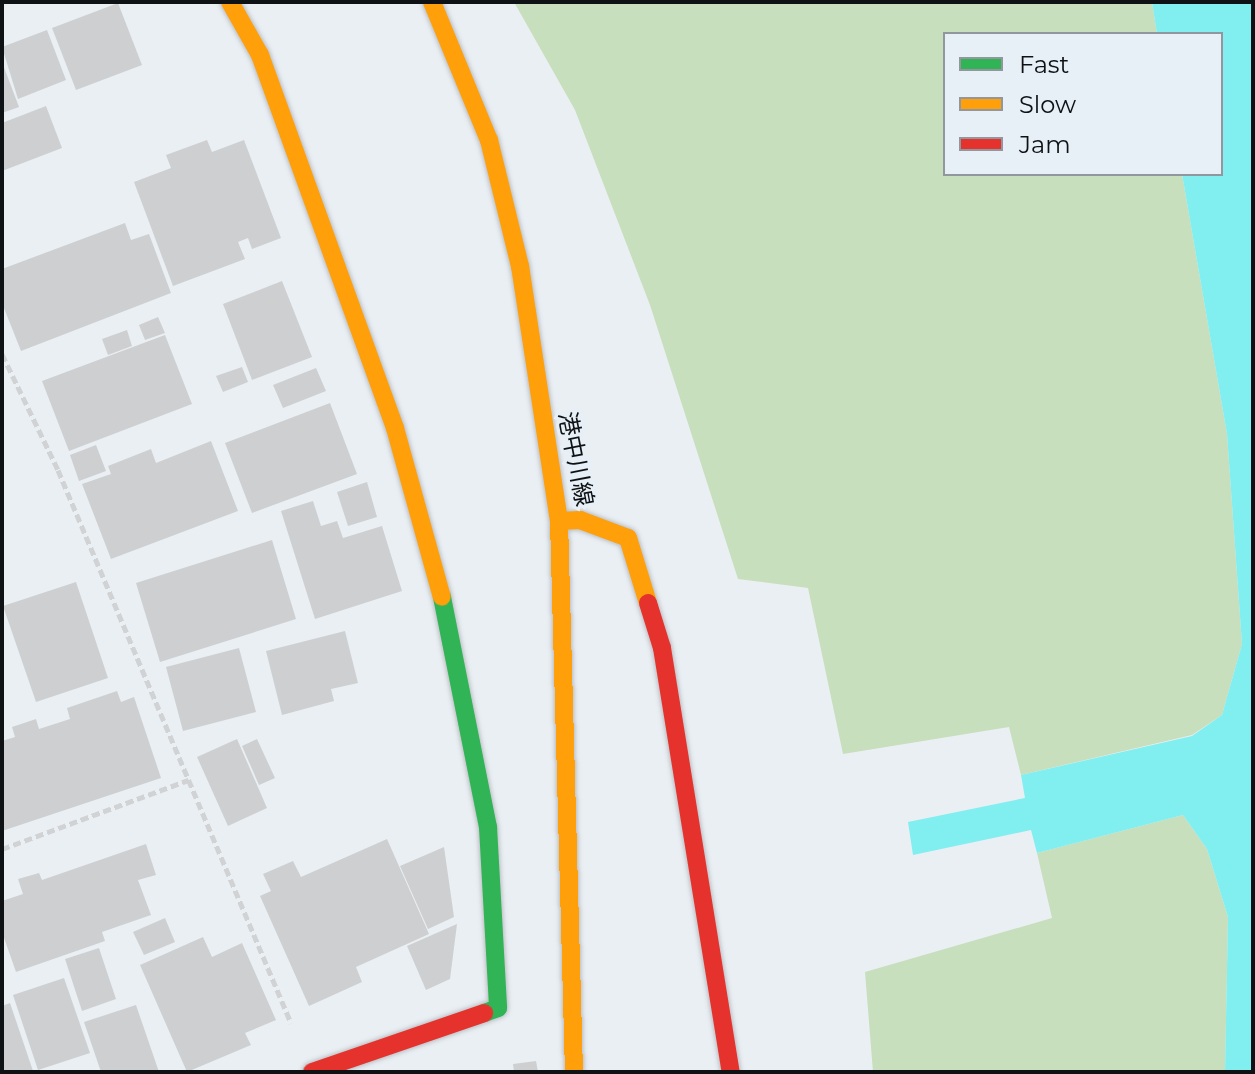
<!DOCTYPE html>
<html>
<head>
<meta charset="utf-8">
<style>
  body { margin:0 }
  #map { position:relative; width:1255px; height:1074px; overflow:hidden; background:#eaeff4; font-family:Montserrat,"Noto Sans JP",sans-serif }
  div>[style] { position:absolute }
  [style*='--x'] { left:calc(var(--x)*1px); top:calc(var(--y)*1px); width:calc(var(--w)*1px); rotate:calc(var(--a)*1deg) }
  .green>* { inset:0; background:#c7dfbc }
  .water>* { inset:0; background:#81eef0 }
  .building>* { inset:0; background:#cecfd0 }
  .path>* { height:5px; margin-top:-2.5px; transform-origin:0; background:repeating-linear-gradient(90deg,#d0d2d4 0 8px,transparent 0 12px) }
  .roads { filter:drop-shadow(0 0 2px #bdc1c5) drop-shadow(0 0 2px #bdc1c5) }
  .fast>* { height:18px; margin:-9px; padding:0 9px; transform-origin:9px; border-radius:9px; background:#30b455 }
  .slow>* { height:18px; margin:-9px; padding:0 9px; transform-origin:9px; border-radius:9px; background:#ff9f0a }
  .jam>* { height:18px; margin:-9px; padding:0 9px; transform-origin:9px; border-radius:9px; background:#e5322d }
  span { translate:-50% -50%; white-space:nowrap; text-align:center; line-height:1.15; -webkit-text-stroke:6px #e7eff7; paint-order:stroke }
  .street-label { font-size:24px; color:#0f1214 }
  .frame { position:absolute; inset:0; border:4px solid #0f1214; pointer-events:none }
  .legend { position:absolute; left:943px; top:32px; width:280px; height:144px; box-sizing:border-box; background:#e7eff7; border:2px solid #91979c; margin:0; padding:10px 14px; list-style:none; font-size:24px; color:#0f1214 }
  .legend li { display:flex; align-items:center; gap:16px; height:40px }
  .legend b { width:40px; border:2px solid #91979c }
</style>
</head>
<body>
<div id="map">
  <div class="green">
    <i style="clip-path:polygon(514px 2px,1152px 2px,1157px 34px,945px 34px,945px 174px,1182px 174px,1227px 434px,1242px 644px,1222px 715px,1192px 735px,1021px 775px,1009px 727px,843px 754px,808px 588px,738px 579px,650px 305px,575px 110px)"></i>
    <i style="clip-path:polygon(1183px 815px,1207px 849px,1228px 917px,1225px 1072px,873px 1072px,865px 972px,1052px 918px,1037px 853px)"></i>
  </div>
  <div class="water">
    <i style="clip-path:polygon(1152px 2px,1253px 2px,1253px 1072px,1225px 1072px,1228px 917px,1207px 849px,1183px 815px,1037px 853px,1031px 830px,913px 855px,908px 822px,1025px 798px,1021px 775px,1192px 736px,1222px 715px,1242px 644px,1227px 434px,1182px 174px,1221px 174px,1221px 34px,1157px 34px)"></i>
  </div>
  <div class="building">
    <i style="clip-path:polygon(118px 3px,142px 65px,76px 90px,52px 28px)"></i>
    <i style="clip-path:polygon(47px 30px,66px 80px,18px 99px,2px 47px)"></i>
    <i style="clip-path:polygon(2px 62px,19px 107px,2px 113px)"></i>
    <i style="clip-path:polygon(46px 106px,62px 148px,2px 171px,2px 123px)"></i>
    <i style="clip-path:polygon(207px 140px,212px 152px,244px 140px,281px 238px,252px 249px,248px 238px,238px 242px,245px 259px,173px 286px,134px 182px,171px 168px,166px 155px)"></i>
    <i style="clip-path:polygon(125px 223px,131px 240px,149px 234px,171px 293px,21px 351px,2px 303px,2px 269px)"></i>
    <i style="clip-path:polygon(282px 281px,312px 357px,252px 380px,223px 304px)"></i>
    <i style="clip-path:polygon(158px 317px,165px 333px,145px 340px,139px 325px)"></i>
    <i style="clip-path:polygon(127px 330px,132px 346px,108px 355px,102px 339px)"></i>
    <i style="clip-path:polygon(165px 335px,192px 404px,69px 451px,42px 381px)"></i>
    <i style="clip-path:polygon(242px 367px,248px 382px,223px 392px,216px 376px)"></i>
    <i style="clip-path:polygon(316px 368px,326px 391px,283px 408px,273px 385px)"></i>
    <i style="clip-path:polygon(330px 403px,357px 474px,252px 513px,225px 443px)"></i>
    <i style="clip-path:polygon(211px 441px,238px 511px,111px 559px,82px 484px,111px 474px,108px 466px,151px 449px,156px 463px)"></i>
    <i style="clip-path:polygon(96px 445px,106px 471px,79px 481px,70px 455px)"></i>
    <i style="clip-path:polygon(367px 482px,377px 517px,348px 526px,337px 492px)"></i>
    <i style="clip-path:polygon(313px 501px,321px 526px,337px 521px,343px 538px,382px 526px,402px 591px,315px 619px,281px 511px)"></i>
    <i style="clip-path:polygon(272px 540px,296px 619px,160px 662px,136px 583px)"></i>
    <i style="clip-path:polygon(76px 582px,108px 678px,36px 702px,3px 606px)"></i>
    <i style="clip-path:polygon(345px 631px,358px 683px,331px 689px,334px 701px,282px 715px,266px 651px)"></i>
    <i style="clip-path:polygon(239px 648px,256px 712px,183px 731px,166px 667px)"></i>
    <i style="clip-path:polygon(117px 691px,121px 702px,134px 697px,161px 778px,2px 831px,2px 741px,15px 737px,12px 727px,36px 719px,39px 729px,70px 719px,67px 708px)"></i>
    <i style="clip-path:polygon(237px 739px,267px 808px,228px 826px,197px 757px)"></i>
    <i style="clip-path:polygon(257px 739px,275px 778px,259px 785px,242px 746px)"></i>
    <i style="clip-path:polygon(387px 839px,429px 934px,356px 967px,362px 982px,309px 1006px,260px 896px,271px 891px,263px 874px,293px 861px,301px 877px)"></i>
    <i style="clip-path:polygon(146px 844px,156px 875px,138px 880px,151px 915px,102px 932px,105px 941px,16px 972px,2px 932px,2px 901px,23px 894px,18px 879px,39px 873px,42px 880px)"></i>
    <i style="clip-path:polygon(444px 847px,454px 917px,428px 929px,400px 866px)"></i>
    <i style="clip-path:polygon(165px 918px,175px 942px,144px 955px,133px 932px)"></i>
    <i style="clip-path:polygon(457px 924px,450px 979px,426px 990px,407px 946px)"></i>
    <i style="clip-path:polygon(203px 937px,212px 957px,242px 943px,276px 1020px,245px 1033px,251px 1045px,187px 1072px,140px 965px)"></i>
    <i style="clip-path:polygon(99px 948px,116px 999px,82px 1011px,65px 959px)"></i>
    <i style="clip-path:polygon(64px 978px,90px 1053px,38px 1070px,13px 995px)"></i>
    <i style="clip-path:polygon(10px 1003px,33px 1071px,31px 1072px,2px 1072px,2px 1006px)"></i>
    <i style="clip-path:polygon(136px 1005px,159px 1072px,101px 1072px,84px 1022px)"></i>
    <i style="clip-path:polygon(536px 1061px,538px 1072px,514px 1072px,513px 1064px)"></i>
  </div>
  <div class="path">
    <i style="--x:2;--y:354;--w:129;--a:64.2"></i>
    <i style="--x:58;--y:470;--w:600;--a:67.15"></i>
    <i style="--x:2;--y:849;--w:199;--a:-20.3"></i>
  </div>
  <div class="roads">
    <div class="fast">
      <i style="--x:442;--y:597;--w:235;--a:78.7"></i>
      <i style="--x:488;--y:827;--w:181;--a:86.8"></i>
      <i style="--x:498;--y:1008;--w:15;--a:160"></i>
    </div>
    <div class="slow">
      <i style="--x:230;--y:2;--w:61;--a:60.5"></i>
      <i style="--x:260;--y:55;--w:397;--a:70.1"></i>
      <i style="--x:395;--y:428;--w:175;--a:74.5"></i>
      <i style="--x:432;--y:2;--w:149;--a:67.6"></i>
      <i style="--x:489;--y:140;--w:130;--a:76.2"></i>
      <i style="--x:520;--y:266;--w:258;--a:81.3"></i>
      <i style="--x:559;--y:521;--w:21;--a:-3"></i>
      <i style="--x:580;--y:520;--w:51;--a:20.6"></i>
      <i style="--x:628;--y:538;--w:68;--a:72.9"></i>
      <i style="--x:559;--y:521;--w:551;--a:88.44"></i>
    </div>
    <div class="jam">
      <i style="--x:648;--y:603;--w:47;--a:72.7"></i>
      <i style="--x:662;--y:648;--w:430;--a:80.8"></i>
      <i style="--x:312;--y:1072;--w:182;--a:-18.9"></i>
    </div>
  </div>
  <div class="street-label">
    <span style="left:576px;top:459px;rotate:79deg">港中川線</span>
  </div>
  <div class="frame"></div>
  <ul class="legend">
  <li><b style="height:10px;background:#30b455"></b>Fast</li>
  <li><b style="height:10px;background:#ff9f0a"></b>Slow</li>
  <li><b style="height:10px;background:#e5322d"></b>Jam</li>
  </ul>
</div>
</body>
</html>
